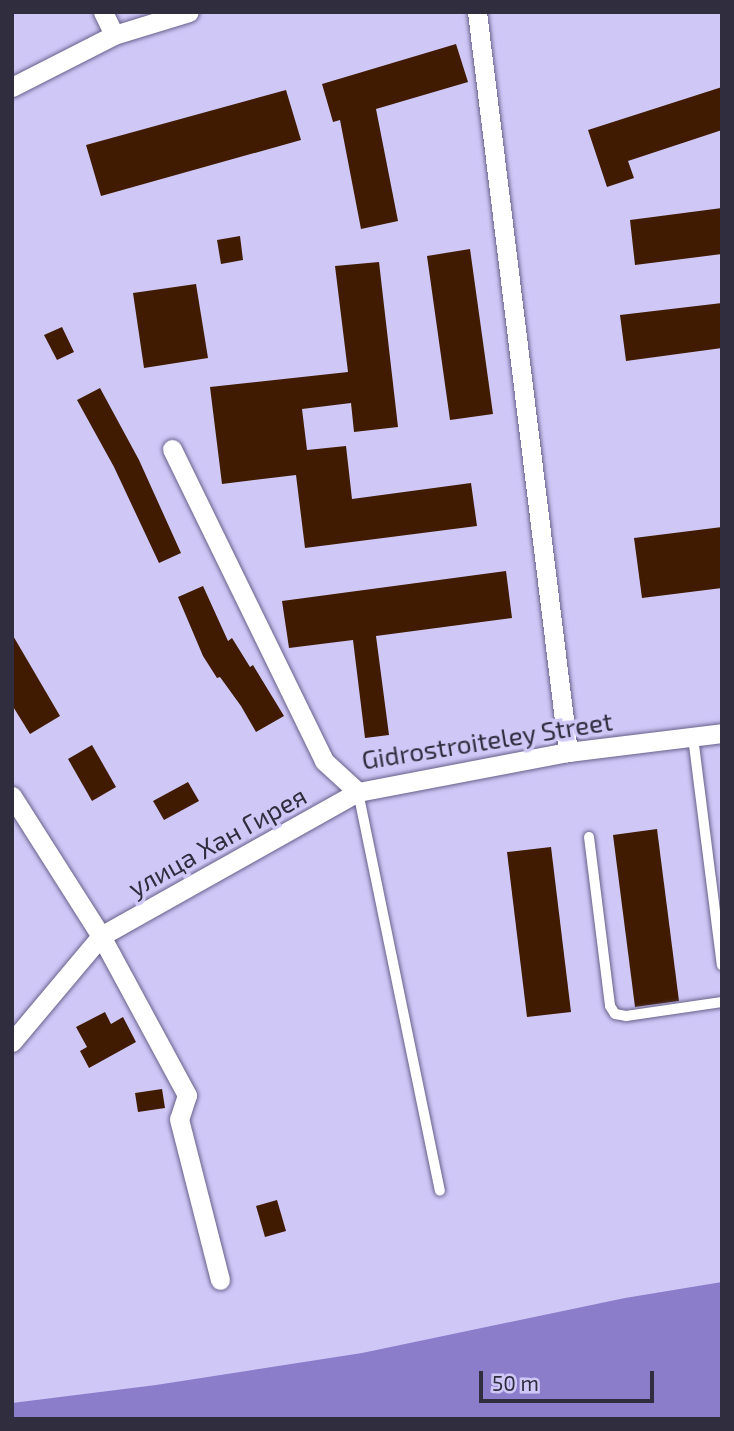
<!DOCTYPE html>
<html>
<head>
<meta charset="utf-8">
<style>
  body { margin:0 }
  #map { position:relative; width:734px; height:1431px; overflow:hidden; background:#cfc8f7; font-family:"Exo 2",sans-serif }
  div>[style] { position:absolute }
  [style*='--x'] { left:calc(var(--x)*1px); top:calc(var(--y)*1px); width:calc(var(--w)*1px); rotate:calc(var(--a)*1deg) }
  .water>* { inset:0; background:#8c7dca }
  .building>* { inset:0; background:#401b01 }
  .roads { filter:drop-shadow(0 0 2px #68618a) drop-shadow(0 0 2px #68618a) }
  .service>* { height:10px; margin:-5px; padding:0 5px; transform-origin:5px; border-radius:5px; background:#fff }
  .minor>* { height:19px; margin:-9.5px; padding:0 9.5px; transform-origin:9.5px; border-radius:9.5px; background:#fff }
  span { translate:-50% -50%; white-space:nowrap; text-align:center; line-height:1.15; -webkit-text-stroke:7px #cfc8f7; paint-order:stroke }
  .street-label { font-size:26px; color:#302d3f }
  .frame { position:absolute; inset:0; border:14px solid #302d3f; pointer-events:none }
  .scale { position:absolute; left:479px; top:1371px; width:175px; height:32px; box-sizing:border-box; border:4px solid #302d3f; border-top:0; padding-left:9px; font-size:21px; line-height:24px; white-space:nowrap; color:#302d3f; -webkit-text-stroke:5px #cfc8f7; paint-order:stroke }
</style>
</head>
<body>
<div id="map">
  <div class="water">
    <i style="clip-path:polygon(722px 1282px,722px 1419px,12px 1419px,12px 1403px,156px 1385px,362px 1353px,625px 1298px)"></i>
  </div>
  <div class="building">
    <i style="clip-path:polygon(456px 44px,468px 82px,376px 109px,398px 221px,361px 229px,340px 120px,333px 122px,322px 84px)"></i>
    <i style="clip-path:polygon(722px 87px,722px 130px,628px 161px,634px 178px,607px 187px,588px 130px)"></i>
    <i style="clip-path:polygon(286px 90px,301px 140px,101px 196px,86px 145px)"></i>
    <i style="clip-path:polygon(722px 208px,722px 254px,635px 265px,630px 220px)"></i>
    <i style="clip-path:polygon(240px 236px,243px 260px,221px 264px,217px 240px)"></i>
    <i style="clip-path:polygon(470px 249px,493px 414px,450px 420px,427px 256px)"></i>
    <i style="clip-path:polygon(379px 262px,398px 427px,354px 432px,351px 403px,302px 409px,307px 450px,346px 446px,352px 499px,471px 483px,477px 526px,305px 548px,296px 475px,222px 484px,210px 387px,348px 372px,335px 266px)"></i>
    <i style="clip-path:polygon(196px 284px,208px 358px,144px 368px,133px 293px)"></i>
    <i style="clip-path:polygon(722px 303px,722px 348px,626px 361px,620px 315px)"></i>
    <i style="clip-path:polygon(62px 327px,74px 352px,57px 360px,44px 335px)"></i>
    <i style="clip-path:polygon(100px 388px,139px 460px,181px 553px,159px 563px,114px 467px,77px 400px)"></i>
    <i style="clip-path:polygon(722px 527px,722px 588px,642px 598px,634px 538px)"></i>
    <i style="clip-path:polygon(506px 571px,512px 618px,376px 636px,389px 735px,365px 738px,353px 640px,289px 648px,282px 601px)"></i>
    <i style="clip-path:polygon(203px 586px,228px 641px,232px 638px,250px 667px,253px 665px,284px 716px,256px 732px,241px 706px,220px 677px,217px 678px,203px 656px,178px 597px)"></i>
    <i style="clip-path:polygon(12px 634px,60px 716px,30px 734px,12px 705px)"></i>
    <i style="clip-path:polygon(92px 745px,116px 787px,92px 801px,68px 759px)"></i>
    <i style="clip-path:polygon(188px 782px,199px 801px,164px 820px,153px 801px)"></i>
    <i style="clip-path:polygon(657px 829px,679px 1001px,635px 1007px,613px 835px)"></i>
    <i style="clip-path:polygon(551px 847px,571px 1012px,527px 1017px,507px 852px)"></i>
    <i style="clip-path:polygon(105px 1012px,111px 1024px,123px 1017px,136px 1042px,89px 1068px,80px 1051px,87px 1047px,76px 1027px)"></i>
    <i style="clip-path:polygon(162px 1089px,165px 1108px,138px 1112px,135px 1093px)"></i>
    <i style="clip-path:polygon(277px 1200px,286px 1231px,265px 1237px,256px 1206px)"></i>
  </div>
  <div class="roads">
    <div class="service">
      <i style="--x:693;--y:737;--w:230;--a:82.8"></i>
      <i style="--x:358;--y:792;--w:407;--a:78.4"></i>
      <i style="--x:589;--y:837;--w:170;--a:82.9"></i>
      <i style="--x:610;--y:1006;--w:9;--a:58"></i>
      <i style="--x:615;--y:1014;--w:11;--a:10"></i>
      <i style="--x:626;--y:1016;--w:97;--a:-8.3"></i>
    </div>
    <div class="minor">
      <i style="--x:103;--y:12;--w:25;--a:64"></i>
      <i style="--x:477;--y:12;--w:746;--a:82.99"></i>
      <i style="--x:12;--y:87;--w:114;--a:-27"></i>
      <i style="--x:114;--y:35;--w:78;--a:-17"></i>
      <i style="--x:172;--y:449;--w:347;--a:64"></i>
      <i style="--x:324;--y:761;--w:46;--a:42.4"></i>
      <i style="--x:12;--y:796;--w:166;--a:57.6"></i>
      <i style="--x:101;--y:936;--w:181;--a:61.6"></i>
      <i style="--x:187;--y:1095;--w:25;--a:108"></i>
      <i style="--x:179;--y:1119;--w:166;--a:75.7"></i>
      <i style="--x:12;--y:1042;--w:138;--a:-50"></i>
      <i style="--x:101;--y:936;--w:295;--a:-29.3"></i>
      <i style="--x:358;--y:792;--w:214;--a:-10.8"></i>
      <i style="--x:568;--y:752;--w:155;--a:-7"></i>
    </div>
  </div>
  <div class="street-label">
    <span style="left:487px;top:740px;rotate:-9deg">Gidrostroiteley Street</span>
    <span style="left:217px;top:841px;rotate:-29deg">улица Хан Гирея</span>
  </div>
  <div class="frame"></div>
  <div class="scale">50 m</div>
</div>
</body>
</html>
